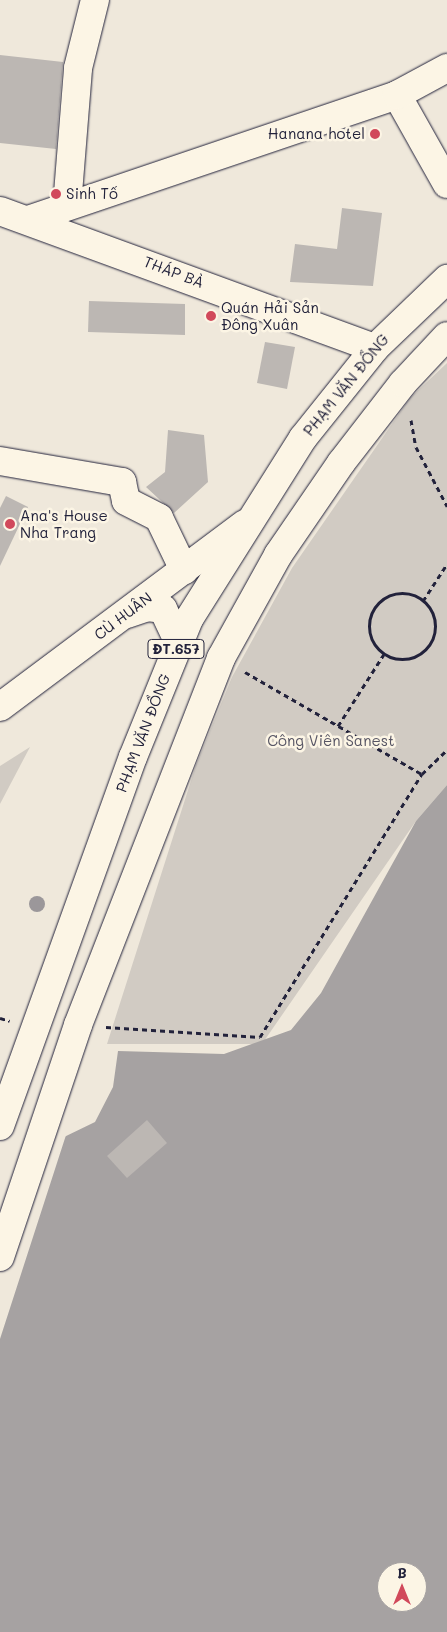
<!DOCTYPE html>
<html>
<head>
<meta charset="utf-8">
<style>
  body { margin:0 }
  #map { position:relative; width:447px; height:1632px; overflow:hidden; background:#efe8db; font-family:Mali,sans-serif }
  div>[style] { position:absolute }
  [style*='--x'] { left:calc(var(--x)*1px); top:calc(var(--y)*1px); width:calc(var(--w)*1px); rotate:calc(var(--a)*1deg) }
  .green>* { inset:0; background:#d1cbc3 }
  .water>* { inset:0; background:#a6a2a2 }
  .pier>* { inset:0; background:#efe8db }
  .building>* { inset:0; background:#bcb7b3 }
  .path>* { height:3px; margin-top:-1.5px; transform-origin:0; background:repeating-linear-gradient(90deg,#22223b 0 5px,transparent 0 9px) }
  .path>.ring { margin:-1.5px; padding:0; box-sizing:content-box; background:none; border:3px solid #22223b; border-radius:50% }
  .roads { filter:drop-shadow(0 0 1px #22223b) drop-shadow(0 0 1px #22223b) }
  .minor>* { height:28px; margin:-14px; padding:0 14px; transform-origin:14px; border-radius:14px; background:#fcf5e5 }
  .major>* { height:28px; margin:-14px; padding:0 14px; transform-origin:14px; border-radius:14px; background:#fcf5e5 }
  .trees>* { width:16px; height:16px; margin:-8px; border-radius:50%; background:#9b979a }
  .dots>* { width:14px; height:14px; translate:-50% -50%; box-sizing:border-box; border:2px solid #fcf5e5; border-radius:50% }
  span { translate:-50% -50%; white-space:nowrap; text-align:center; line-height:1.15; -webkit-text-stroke:5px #fcf5e5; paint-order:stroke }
  .shield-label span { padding:1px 4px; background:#fcf5e5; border:1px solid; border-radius:4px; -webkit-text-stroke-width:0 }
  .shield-label { font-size:14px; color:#22223b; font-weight:700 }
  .poi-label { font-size:15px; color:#22223b }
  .right { translate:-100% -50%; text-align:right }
  .left { translate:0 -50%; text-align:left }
  .street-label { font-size:15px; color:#22223b }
  .park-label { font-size:15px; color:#575564 }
  .north { position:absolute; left:377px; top:1562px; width:50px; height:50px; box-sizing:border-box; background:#fcf5e5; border:1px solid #a5a1a1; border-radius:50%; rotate:0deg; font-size:14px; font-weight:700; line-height:20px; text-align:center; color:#22223b }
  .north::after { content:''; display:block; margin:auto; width:18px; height:22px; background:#d1495b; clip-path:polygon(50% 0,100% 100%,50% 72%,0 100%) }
</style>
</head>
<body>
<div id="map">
  <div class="green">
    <i style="clip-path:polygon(447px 363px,447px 785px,416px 821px,262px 1044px,107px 1044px,196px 765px,232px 677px,292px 568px,410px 398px)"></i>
    <i style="clip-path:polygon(30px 747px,0 804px,0 766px)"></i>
  </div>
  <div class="water">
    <i style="clip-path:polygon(evenodd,447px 785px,447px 1632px,0 1632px,0 1129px,10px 1135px,62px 1138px,95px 1122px,113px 1087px,118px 1051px,224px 1054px,291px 1030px,321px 993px,416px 821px,447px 785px,387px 1572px,417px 1572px,417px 1602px,387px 1602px,387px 1572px)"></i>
  </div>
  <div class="pier">
    <i style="clip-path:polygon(0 1126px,11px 1132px,67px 1132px,0 1339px)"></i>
  </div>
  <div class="building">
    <i style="clip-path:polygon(0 55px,63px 62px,56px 149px,0 143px)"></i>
    <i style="clip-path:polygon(342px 208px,382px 213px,373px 286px,290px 282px,295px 244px,337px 249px)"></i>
    <i style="clip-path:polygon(89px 301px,185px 304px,185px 335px,88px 332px)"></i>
    <i style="clip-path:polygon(265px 342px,295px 347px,287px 389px,257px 383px)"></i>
    <i style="clip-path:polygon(168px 430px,204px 435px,208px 482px,174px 513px,146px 487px,165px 472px)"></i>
    <i style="clip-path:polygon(6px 496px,28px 507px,0 566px,0 508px)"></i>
    <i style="clip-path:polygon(147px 1120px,167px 1143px,127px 1178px,107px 1156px)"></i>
  </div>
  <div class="path">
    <i style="--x:411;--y:420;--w:27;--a:80"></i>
    <i style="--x:416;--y:447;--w:67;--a:62.3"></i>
    <i class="ring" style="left:369px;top:593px;width:63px;height:63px"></i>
    <i style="--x:423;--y:601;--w:44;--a:-57"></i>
    <i style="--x:245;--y:672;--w:204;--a:30"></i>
    <i style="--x:338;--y:726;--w:85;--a:-57.4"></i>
    <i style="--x:0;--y:1018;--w:10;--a:17"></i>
    <i style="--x:106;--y:1027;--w:154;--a:3.7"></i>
    <i style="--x:260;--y:1037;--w:309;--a:-58.4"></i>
    <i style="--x:422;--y:774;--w:35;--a:-44"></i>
  </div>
  <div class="roads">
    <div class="minor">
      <i style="--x:397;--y:95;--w:102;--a:60.7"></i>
      <i style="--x:67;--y:206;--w:138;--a:-85.4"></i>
      <i style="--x:78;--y:68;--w:70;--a:-76"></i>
      <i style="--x:0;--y:211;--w:399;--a:20.1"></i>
      <i style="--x:31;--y:219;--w:386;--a:-18.7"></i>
      <i style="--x:397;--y:95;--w:57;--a:-28.4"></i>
      <i style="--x:0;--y:461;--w:124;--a:9.8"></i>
      <i style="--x:122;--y:482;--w:19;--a:78"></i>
      <i style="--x:126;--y:501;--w:37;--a:27"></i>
      <i style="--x:159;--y:518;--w:58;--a:64.3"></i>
      <i style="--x:127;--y:614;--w:21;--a:-19"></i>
      <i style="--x:147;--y:607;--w:16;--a:7"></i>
      <i style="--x:163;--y:609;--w:38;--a:65"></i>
      <i style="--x:0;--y:707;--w:306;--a:-36.8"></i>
    </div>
    <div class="major">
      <i style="--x:0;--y:1126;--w:392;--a:-70.2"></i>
      <i style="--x:133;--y:757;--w:149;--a:-67.9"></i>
      <i style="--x:189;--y:619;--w:214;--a:-57.8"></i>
      <i style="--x:303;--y:438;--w:115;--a:-51.3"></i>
      <i style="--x:375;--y:348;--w:100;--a:-43.8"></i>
      <i style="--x:0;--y:1257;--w:245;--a:-71.4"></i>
      <i style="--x:78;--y:1025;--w:394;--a:-68.7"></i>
      <i style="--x:221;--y:658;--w:118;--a:-61"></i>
      <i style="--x:278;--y:555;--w:112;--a:-55.6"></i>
      <i style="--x:341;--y:463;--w:101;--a:-52.2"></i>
      <i style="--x:403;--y:383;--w:64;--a:-46.9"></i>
    </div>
  </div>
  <div class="trees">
    <i style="left:37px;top:904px"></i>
  </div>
  <div class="dots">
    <i style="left:375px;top:134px;background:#d1495b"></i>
    <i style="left:56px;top:194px;background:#d1495b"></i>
    <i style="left:211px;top:316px;background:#d1495b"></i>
    <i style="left:10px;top:524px;background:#d1495b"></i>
  </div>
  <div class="shield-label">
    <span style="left:176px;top:649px">ĐT.657</span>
  </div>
  <div class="poi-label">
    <span class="right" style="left:365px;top:134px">Hanana hotel</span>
    <span class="left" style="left:66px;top:194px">Sinh Tố</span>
    <span class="left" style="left:221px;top:316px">Quán Hải Sản<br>Đông Xuân</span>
    <span class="left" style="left:20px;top:524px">Ana's House<br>Nha Trang</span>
  </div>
  <div class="street-label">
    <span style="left:174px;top:272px;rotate:21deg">THÁP BÀ</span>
    <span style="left:346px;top:385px;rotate:-51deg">PHẠM VĂN ĐỒNG</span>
    <span style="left:123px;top:616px;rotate:-37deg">CÙ HUÂN</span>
    <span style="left:143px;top:733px;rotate:-69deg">PHẠM VĂN ĐỒNG</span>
  </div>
  <div class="park-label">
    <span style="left:331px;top:741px">Công Viên Sanest</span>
  </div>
  <div class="north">B</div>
</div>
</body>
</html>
